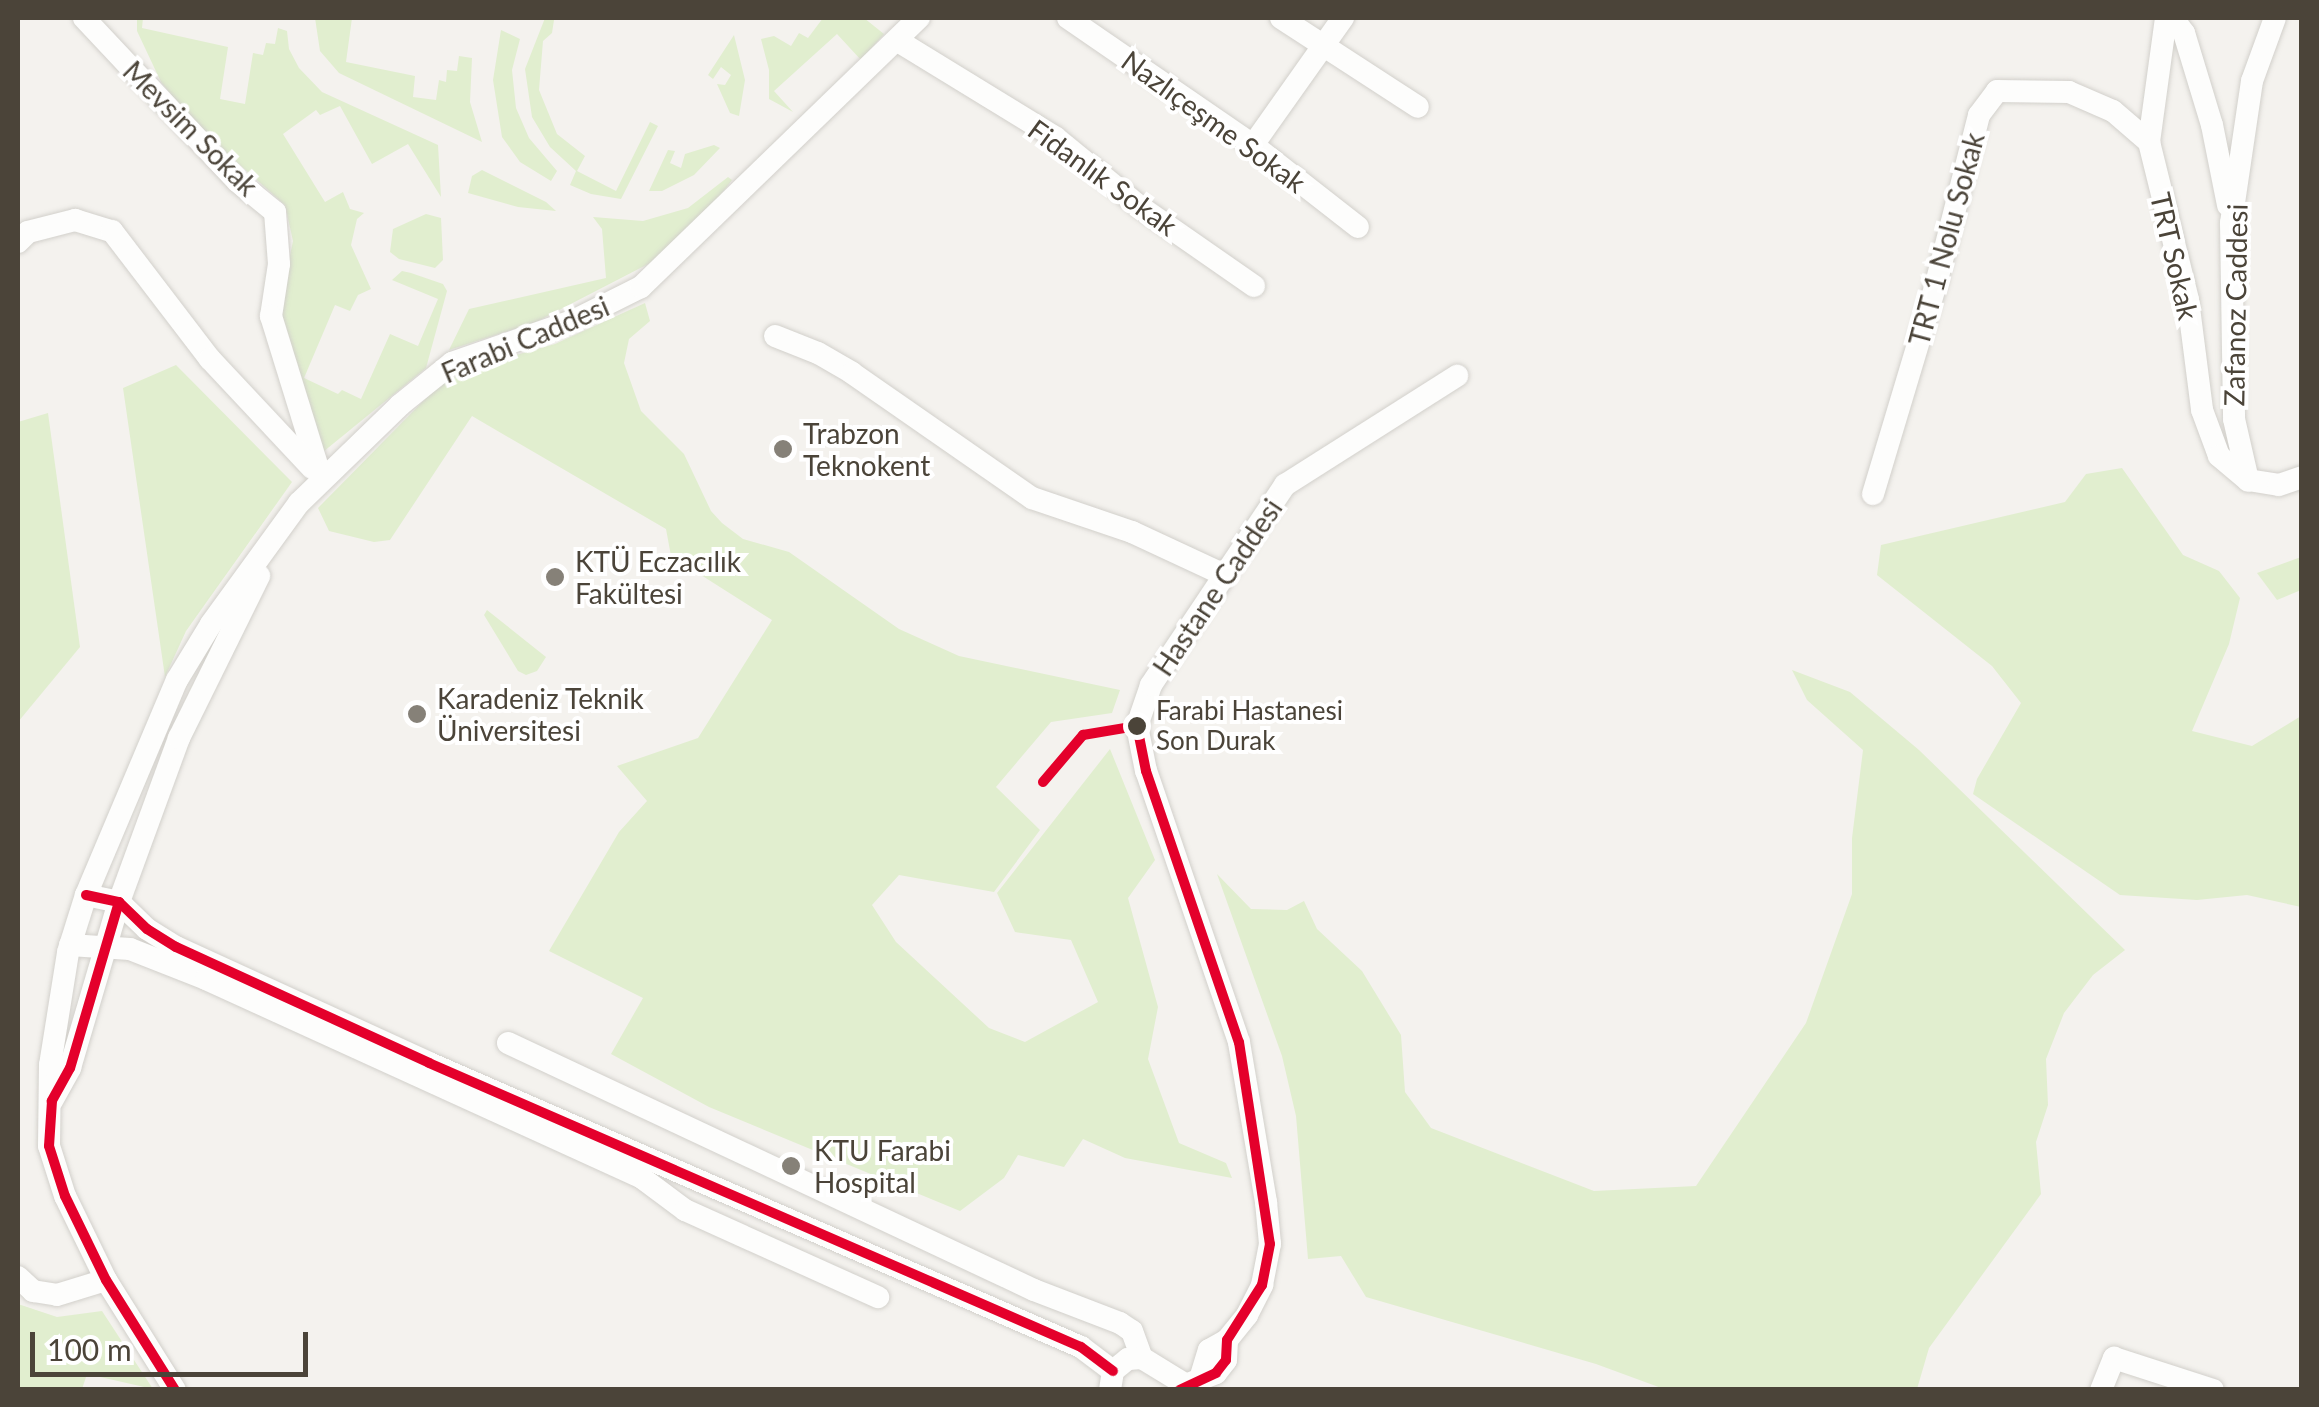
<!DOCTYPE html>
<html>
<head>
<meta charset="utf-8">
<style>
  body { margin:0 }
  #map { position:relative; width:2319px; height:1407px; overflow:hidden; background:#f4f2ee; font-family:Lato,sans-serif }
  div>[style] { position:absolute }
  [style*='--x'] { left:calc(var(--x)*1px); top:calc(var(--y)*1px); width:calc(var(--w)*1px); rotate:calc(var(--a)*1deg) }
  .green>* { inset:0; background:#e1eecf }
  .roads { filter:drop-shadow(0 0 2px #d2d0cb) drop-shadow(0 0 2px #d2d0cb) }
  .minor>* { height:22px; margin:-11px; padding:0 11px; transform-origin:11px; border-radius:11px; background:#fdfdfc }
  .bus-1>* { height:10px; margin:-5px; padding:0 5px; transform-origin:5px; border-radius:5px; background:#e4002b }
  .dots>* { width:28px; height:28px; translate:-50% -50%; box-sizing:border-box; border:5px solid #fff; border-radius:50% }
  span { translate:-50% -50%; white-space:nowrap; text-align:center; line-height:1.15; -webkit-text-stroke:8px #fff; paint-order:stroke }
  .bus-label { font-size:26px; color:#4b4439 }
  .left { translate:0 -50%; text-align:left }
  .street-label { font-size:28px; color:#4b4439 }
  .poi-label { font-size:28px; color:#4b4439 }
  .frame { position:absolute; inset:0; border:20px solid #4b4439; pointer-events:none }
  .scale { position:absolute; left:30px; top:1332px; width:278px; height:45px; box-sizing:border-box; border:5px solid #4b4439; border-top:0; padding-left:12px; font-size:30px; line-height:35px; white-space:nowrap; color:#4b4439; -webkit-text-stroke:8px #fff; paint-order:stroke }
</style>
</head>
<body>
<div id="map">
  <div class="green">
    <i style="clip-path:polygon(137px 18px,143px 18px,142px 28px,228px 47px,220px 99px,245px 104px,253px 53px,263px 55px,266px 43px,275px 44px,278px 28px,287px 31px,289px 49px,299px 68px,322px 92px,438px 145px,441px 197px,408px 144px,372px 164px,340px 106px,320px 115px,316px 110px,283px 134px,325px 202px,343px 192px,350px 209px,364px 213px,357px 219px,351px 245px,371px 289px,358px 295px,350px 311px,335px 305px,304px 378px,338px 394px,342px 390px,361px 399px,390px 334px,418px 346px,438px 299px,392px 280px,402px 271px,411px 273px,443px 284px,447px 291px,426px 368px,323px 452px,279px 308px,293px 241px,285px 205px,198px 128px,161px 82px,137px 31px)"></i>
    <i style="clip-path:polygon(315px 18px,352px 18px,346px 62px,415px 76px,413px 97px,436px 100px,439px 80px,446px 82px,447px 70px,457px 71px,459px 56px,472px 58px,470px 102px,482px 142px,339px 73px,320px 51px)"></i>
    <i style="clip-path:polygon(545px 18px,561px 18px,554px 20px,552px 33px,543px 41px,539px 90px,557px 134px,585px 156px,577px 171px,616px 191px,650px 122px,658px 126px,621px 199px,591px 194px,570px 185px,576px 171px,550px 147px,532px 117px,525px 69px)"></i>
    <i style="clip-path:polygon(823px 18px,864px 18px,884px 34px,861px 60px,837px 34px,774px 91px,793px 112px,769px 99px,769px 70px,761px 39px,774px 36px,791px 46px,799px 33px,808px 38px)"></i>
    <i style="clip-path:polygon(501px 30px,520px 39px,512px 70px,516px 108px,529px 138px,557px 171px,551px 181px,520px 162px,502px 137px,493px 80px)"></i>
    <i style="clip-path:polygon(734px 35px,745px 80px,739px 116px,730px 113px,717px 84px,725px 85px,731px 75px,721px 67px,713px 79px,708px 75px)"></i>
    <i style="clip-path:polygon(714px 145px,720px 148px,694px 175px,662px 191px,649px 191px,668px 150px,675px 151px,670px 163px,681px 168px,685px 154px)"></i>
    <i style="clip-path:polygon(482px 170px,546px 202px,556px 211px,518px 207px,468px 193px,472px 176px)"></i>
    <i style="clip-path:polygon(728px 177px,732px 180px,709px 210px,652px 262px,536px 322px,449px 350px,469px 309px,606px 278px,602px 229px,593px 217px,643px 221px,688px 208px)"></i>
    <i style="clip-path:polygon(426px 214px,441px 218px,443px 260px,435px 268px,399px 259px,390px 252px,393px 229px)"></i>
    <i style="clip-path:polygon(645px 303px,650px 321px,629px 339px,624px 363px,641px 411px,684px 454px,711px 511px,722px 523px,743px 539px,789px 552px,899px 629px,959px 656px,1120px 690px,1112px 713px,1051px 722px,996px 787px,1040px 830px,994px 892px,899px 875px,872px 905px,896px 942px,989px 1028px,1025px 1042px,1098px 1002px,1071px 940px,1015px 932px,997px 893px,1110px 749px,1155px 860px,1128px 898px,1158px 1007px,1148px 1059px,1179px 1143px,1226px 1163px,1232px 1178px,1125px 1158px,1083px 1139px,1064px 1167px,1018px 1155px,1004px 1178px,960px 1211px,709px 1107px,611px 1054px,643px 998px,549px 951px,619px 832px,647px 801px,617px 766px,698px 738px,772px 620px,671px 556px,666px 529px,472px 416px,390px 540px,374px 542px,329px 531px,318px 508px,441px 383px,477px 366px,555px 344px)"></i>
    <i style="clip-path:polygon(176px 365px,292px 482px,186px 631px,165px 677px,123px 388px)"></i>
    <i style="clip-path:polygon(48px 413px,80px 647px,18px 722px,18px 422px)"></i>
    <i style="clip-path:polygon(2122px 468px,2183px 555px,2219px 571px,2240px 598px,2229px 644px,2192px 731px,2252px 746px,2301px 716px,2301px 907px,2247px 895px,2197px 900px,2120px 895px,1973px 794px,1977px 779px,2021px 703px,1992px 666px,1877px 575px,1881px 545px,2065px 502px,2086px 474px)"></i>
    <i style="clip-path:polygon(2301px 557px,2301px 590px,2277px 600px,2257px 573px)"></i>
    <i style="clip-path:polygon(487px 610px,546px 657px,537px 671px,526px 675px,518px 671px,484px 615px)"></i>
    <i style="clip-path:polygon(1792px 670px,1850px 692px,1919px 750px,2125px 950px,2093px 975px,2064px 1013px,2046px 1059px,2048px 1105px,2036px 1142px,2041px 1194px,1929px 1348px,1917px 1389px,1664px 1389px,1596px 1364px,1366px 1297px,1341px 1256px,1308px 1259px,1296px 1116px,1282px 1056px,1217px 874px,1251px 909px,1287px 910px,1304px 901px,1317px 929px,1362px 971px,1401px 1035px,1405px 1092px,1431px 1128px,1594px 1191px,1696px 1186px,1806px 1023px,1852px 894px,1852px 838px,1863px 750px,1807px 700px)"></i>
    <i style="clip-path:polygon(18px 1304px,57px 1317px,102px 1311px,153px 1389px,87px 1374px,82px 1389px,18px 1389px)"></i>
  </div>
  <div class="roads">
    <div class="minor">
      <i style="--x:84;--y:18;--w:224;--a:46.8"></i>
      <i style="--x:237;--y:181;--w:49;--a:39.2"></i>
      <i style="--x:275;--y:212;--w:52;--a:85.6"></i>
      <i style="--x:279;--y:264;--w:53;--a:98.7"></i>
      <i style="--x:271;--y:316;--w:170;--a:72.8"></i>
      <i style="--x:1068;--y:18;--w:224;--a:34.5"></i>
      <i style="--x:1253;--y:145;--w:133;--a:38"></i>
      <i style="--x:1281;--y:18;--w:163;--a:33"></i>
      <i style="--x:2166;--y:18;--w:125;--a:97.8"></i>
      <i style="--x:2149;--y:142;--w:163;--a:76.1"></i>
      <i style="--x:2188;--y:300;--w:111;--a:82.7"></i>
      <i style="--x:2202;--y:410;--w:49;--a:69.7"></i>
      <i style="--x:2219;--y:456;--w:38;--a:40"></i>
      <i style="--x:2173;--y:18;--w:19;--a:54"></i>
      <i style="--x:2184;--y:33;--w:96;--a:73.1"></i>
      <i style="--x:2212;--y:125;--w:82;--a:78.7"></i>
      <i style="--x:2275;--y:18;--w:67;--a:110.1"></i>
      <i style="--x:2252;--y:81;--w:144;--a:98.4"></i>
      <i style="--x:2231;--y:223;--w:196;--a:89.1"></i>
      <i style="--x:2234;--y:419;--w:63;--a:77.1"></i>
      <i style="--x:2248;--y:480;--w:31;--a:9"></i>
      <i style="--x:2279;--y:485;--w:24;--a:-19"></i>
      <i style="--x:898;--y:41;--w:185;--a:31.5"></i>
      <i style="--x:1056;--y:138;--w:107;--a:39.3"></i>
      <i style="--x:1139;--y:206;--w:140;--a:34.8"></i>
      <i style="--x:1253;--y:145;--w:156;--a:-54.7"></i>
      <i style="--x:18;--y:242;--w:14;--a:-45"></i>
      <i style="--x:28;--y:232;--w:49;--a:-14.3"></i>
      <i style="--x:75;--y:220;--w:39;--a:17"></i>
      <i style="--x:112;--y:231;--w:161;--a:52.6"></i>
      <i style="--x:210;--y:359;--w:149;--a:46.9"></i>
      <i style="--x:775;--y:336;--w:46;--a:21.6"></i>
      <i style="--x:818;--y:353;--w:39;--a:30"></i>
      <i style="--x:852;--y:373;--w:219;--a:34.8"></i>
      <i style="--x:1032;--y:498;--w:106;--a:18.8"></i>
      <i style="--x:1132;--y:532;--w:99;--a:25"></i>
      <i style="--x:1873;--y:494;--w:223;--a:-73.3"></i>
      <i style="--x:1937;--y:280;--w:170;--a:-75.7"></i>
      <i style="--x:1979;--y:115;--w:30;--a:-53"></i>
      <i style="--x:1997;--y:91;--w:72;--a:0.8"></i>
      <i style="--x:2069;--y:92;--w:48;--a:23.4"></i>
      <i style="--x:2113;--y:111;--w:48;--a:40.7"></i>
      <i style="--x:86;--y:895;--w:34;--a:12"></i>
      <i style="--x:119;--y:902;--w:39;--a:44"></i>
      <i style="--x:147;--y:929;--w:34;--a:32"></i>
      <i style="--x:176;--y:947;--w:278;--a:24.6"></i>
      <i style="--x:429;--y:1063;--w:711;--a:23.54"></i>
      <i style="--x:1081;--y:1347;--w:40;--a:37"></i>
      <i style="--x:70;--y:945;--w:60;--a:3.8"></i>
      <i style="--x:130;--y:949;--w:82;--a:21.5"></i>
      <i style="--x:206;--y:979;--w:479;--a:24.5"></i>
      <i style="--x:642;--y:1178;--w:54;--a:36.7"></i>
      <i style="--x:685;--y:1210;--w:212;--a:24.3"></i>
      <i style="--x:508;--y:1043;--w:581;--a:25.15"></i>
      <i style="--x:1034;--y:1290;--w:92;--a:21"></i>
      <i style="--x:1120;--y:1323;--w:14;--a:34"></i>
      <i style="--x:1132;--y:1331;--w:29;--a:70"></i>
      <i style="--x:52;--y:1101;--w:38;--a:-61"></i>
      <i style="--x:70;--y:1068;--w:173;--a:-73.6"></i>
      <i style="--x:119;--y:902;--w:175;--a:-69.9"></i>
      <i style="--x:179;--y:738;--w:181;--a:-63.7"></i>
      <i style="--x:18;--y:1277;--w:21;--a:43"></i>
      <i style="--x:33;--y:1291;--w:24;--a:9"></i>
      <i style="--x:57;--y:1295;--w:51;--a:-17"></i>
      <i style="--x:1200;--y:1379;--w:30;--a:-73"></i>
      <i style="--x:1209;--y:1350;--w:21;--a:-29"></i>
      <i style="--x:1227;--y:1340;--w:32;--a:-51"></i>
      <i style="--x:1247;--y:1315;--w:34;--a:-63"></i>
      <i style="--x:1262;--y:1285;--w:42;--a:-79"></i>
      <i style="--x:1270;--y:1244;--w:42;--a:-95.4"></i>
      <i style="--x:1266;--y:1202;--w:162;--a:-99.6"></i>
      <i style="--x:1239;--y:1042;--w:287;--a:-108.9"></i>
      <i style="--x:1146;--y:771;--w:46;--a:-101.3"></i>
      <i style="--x:1137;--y:726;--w:43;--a:-71.1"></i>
      <i style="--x:1151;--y:685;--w:241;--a:-56.2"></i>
      <i style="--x:1285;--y:485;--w:204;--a:-32.4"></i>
      <i style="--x:1188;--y:1384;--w:30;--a:-21"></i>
      <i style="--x:1216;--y:1373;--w:16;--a:-52"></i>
      <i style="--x:1226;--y:1360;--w:20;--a:-87"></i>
      <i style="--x:175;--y:1390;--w:130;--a:-122.1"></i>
      <i style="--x:106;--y:1280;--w:93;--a:-116"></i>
      <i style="--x:65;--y:1196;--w:52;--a:-107.7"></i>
      <i style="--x:49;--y:1146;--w:81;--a:-89.3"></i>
      <i style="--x:50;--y:1065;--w:114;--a:-80.9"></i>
      <i style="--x:68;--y:952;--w:60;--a:-72.5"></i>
      <i style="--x:86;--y:895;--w:233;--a:-67.1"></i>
      <i style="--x:177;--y:680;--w:66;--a:-58.7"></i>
      <i style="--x:211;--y:624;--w:150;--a:-54"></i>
      <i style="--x:299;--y:503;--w:141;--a:-44.1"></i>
      <i style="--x:400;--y:405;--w:67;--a:-38.9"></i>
      <i style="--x:452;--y:363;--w:130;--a:-19.3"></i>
      <i style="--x:575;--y:320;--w:74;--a:-26.6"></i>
      <i style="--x:641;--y:287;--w:387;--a:-44.1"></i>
      <i style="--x:1110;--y:1390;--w:19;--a:-81"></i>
      <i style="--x:1113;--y:1371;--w:19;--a:-39"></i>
      <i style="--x:1128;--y:1359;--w:14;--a:-4"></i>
      <i style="--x:1142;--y:1358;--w:52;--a:31.5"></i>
      <i style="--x:2101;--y:1390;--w:35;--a:-68"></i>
      <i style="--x:2114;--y:1358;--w:104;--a:17.9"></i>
    </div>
  </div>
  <div class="bus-1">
    <i style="--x:1137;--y:726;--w:46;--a:78.7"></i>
    <i style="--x:1146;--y:771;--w:287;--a:71.1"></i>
    <i style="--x:1239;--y:1042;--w:204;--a:81.3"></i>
    <i style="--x:1270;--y:1244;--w:42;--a:101"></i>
    <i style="--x:1262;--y:1285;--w:65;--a:122.5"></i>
    <i style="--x:1227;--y:1340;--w:20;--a:93"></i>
    <i style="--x:1226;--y:1360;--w:16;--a:128"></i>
    <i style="--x:1216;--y:1373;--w:40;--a:155"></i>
    <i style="--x:1043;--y:782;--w:62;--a:-49.6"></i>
    <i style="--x:1083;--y:735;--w:55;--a:-9.5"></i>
    <i style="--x:86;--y:895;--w:34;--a:12"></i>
    <i style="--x:119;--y:902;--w:39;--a:44"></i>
    <i style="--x:147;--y:929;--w:34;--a:32"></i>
    <i style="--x:176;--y:947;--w:278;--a:24.6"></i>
    <i style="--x:429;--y:1063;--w:711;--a:23.54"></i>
    <i style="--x:1081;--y:1347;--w:40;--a:37"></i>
    <i style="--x:119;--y:902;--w:173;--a:106.4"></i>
    <i style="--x:70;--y:1068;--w:38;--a:119"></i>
    <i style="--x:52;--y:1101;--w:45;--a:93.8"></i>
    <i style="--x:49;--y:1146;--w:52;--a:72.3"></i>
    <i style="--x:65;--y:1196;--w:93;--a:64"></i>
    <i style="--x:106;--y:1280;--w:130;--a:57.9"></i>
  </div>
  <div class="dots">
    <i style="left:783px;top:449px;background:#868178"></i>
    <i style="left:555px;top:577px;background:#868178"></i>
    <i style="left:417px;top:714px;background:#868178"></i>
    <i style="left:1137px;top:726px;background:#4b4439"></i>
    <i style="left:791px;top:1166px;background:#868178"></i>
  </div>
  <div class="bus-label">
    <span class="left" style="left:1156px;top:726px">Farabi Hastanesi<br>Son Durak</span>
  </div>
  <div class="street-label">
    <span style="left:1214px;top:121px;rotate:36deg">Nazlıçeşme Sokak</span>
    <span style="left:191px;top:128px;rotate:45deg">Mevsim Sokak</span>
    <span style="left:1103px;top:177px;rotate:36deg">Fidanlık Sokak</span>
    <span style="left:1946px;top:239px;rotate:-75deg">TRT 1 Nolu Sokak</span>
    <span style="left:2175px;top:256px;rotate:77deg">TRT Sokak</span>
    <span style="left:2235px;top:305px;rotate:-89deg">Zafanoz Caddesi</span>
    <span style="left:525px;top:339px;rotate:-23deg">Farabi Caddesi</span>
    <span style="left:1217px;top:587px;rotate:-56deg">Hastane Caddesi</span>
  </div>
  <div class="poi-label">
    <span class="left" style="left:803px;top:449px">Trabzon<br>Teknokent</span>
    <span class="left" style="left:575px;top:577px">KTÜ Eczacılık<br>Fakültesi</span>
    <span class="left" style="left:437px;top:714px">Karadeniz Teknik<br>Üniversitesi</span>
    <span class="left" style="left:814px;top:1166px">KTU Farabi<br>Hospital</span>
  </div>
  <div class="frame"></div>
  <div class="scale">100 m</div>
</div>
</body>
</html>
